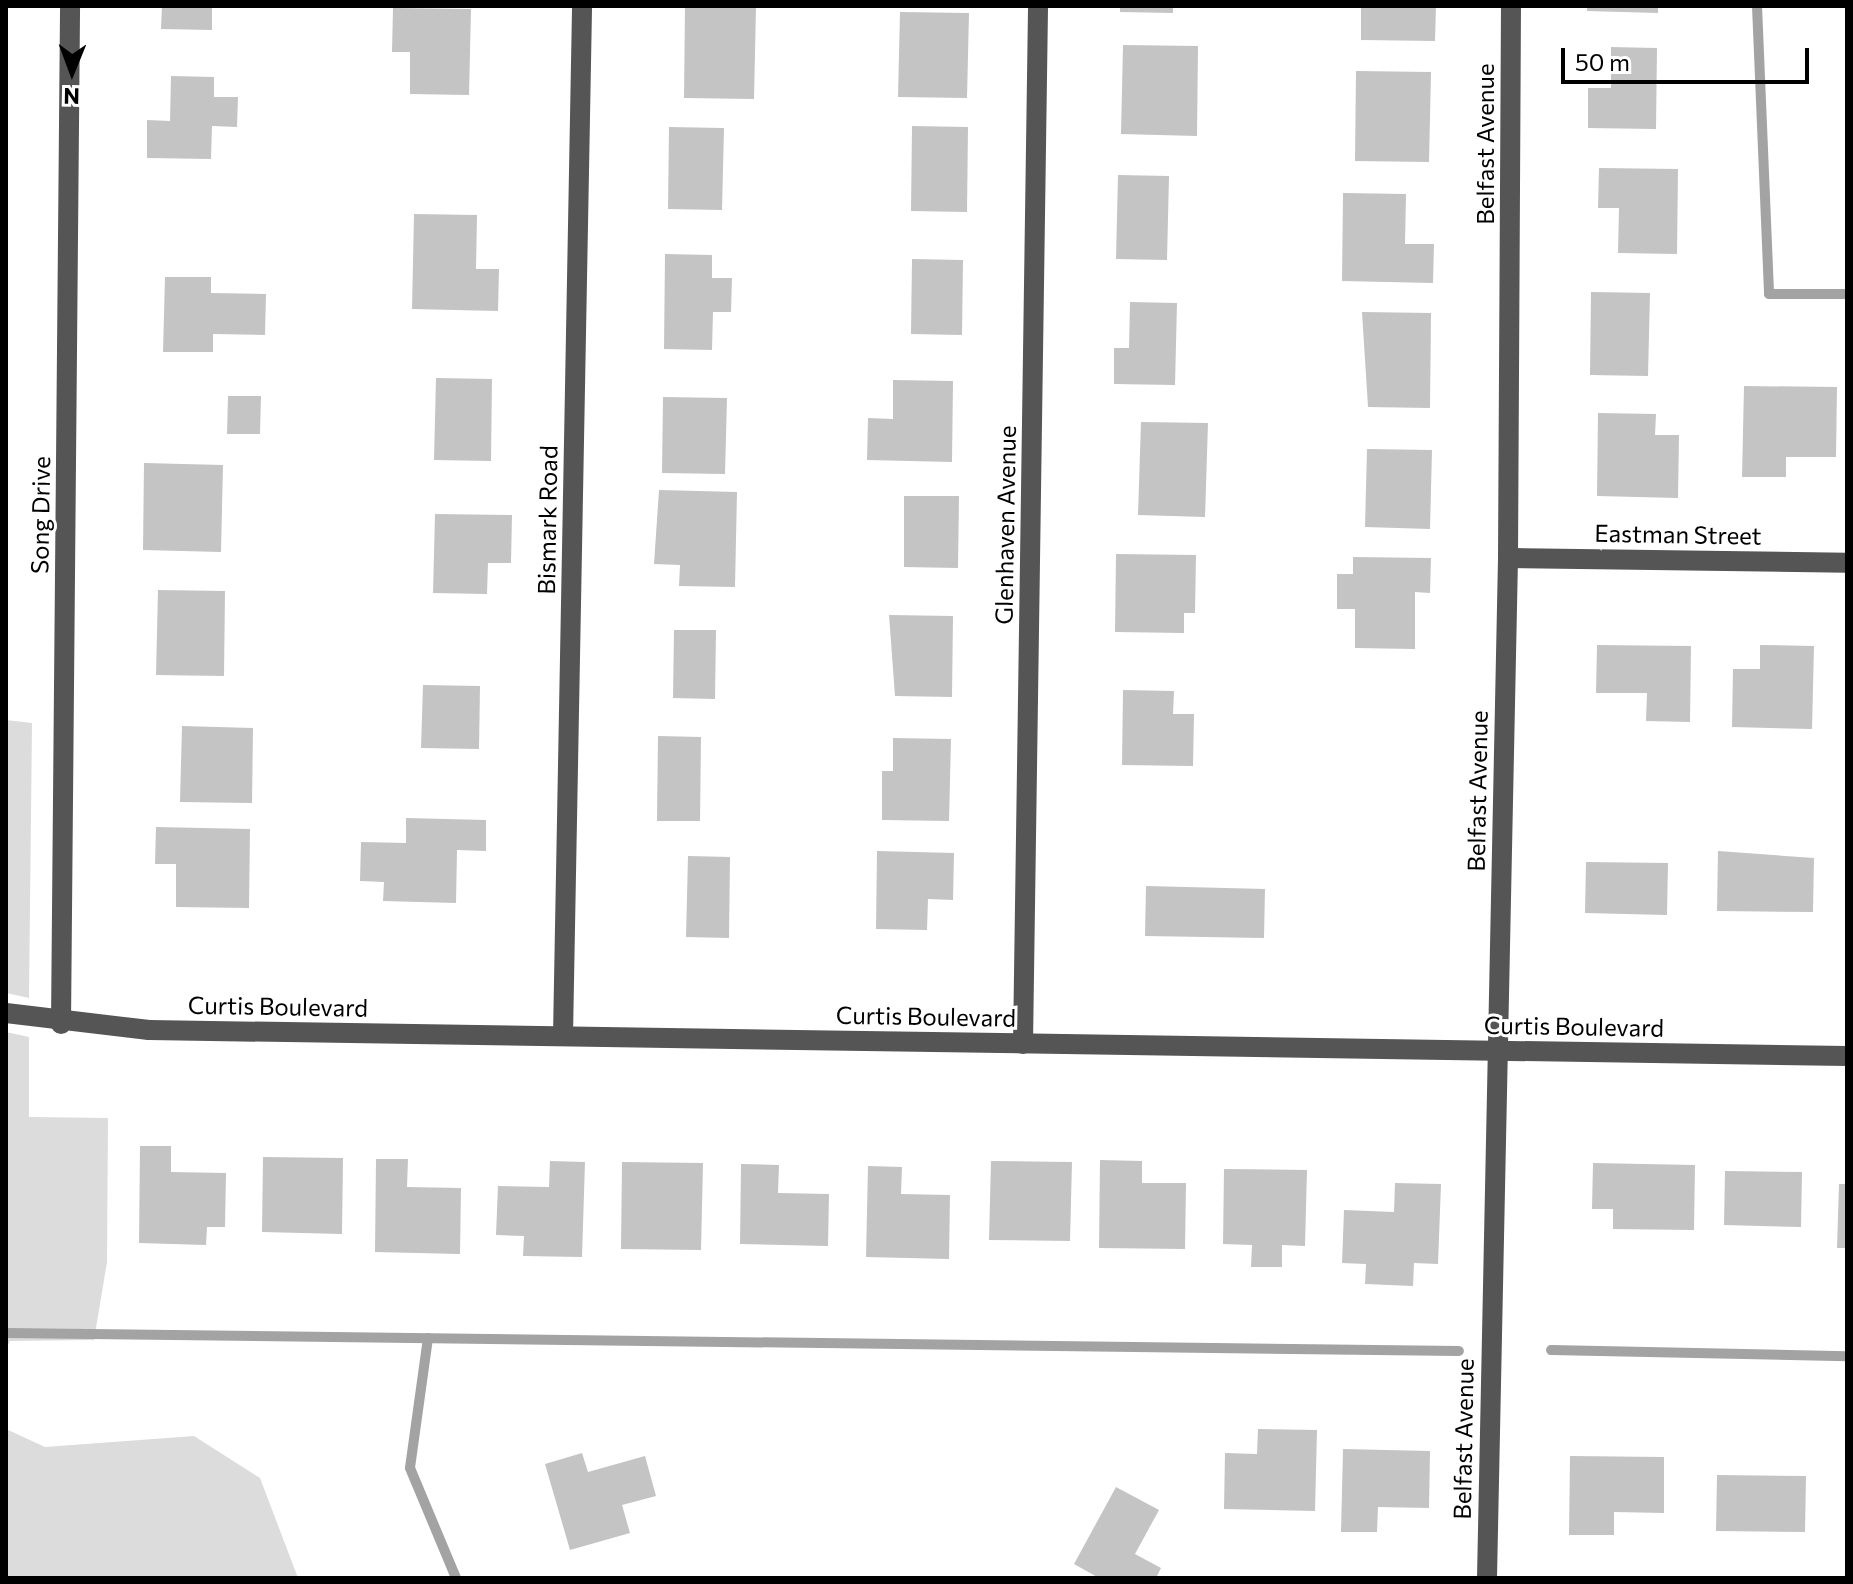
<!DOCTYPE html>
<html>
<head>
<meta charset="utf-8">
<style>
  body { margin:0 }
  #map { position:relative; width:1853px; height:1584px; overflow:hidden; background:#fff; font-family:Commissioner,sans-serif }
  div>[style] { position:absolute }
  [style*='--x'] { left:calc(var(--x)*1px); top:calc(var(--y)*1px); width:calc(var(--w)*1px); rotate:calc(var(--a)*1deg) }
  .green>* { inset:0; background:#dcdcdc }
  .stream>* { height:10px; margin:-5px; padding:0 5px; transform-origin:5px; border-radius:5px; background:#a3a3a3 }
  .building>* { inset:0; background:#c4c4c4 }
  .minor>* { height:20px; margin:-10px; padding:0 10px; transform-origin:10px; border-radius:10px; background:#555 }
  span { translate:-50% -50%; white-space:nowrap; text-align:center; line-height:1.15; -webkit-text-stroke:6px #fff; paint-order:stroke }
  .street-label { font-size:24px; color:#000 }
  .frame { position:absolute; inset:0; border:8px solid #000; pointer-events:none }
  .north { position:absolute; left:32px; top:32px; width:80px; height:80px; -webkit-text-stroke:6px #fff; paint-order:stroke; rotate:181deg; font-size:22px; font-weight:700; line-height:32px; text-align:center; color:#000 }
  .north::after { content:''; display:block; margin:auto; width:28px; height:36px; background:#000; clip-path:polygon(50% 0,100% 100%,50% 72%,0 100%) }
  .scale { position:absolute; left:1561px; top:48px; width:248px; height:36px; box-sizing:border-box; border:4px solid #000; border-top:0; padding-left:10px; font-size:24px; line-height:28px; white-space:nowrap; color:#000; -webkit-text-stroke:6px #fff; paint-order:stroke }
</style>
</head>
<body>
<div id="map">
  <div class="green">
    <i style="clip-path:polygon(6px 720px,32px 723px,29px 998px,6px 993px)"></i>
    <i style="clip-path:polygon(6px 1032px,29px 1037px,29px 1117px,108px 1118px,107px 1262px,94px 1340px,10px 1341px,6px 1349px)"></i>
    <i style="clip-path:polygon(6px 1429px,45px 1447px,194px 1436px,260px 1478px,298px 1578px,6px 1578px)"></i>
  </div>
  <div class="stream">
    <i style="--x:1757;--y:6;--w:288;--a:87.6"></i>
    <i style="--x:1769;--y:294;--w:78;--a:0"></i>
    <i style="--x:6;--y:1333;--w:1453;--a:0.71"></i>
    <i style="--x:428;--y:1338;--w:131;--a:97.9"></i>
    <i style="--x:410;--y:1468;--w:119;--a:67.3"></i>
    <i style="--x:1551;--y:1350;--w:296;--a:1.2"></i>
  </div>
  <div class="building">
    <i style="clip-path:polygon(162px 6px,212px 6px,212px 30px,161px 29px)"></i>
    <i style="clip-path:polygon(685px 6px,756px 6px,754px 99px,684px 98px)"></i>
    <i style="clip-path:polygon(1120px 6px,1173px 6px,1173px 13px,1120px 12px)"></i>
    <i style="clip-path:polygon(1361px 6px,1436px 6px,1435px 41px,1361px 40px)"></i>
    <i style="clip-path:polygon(1587px 6px,1658px 6px,1658px 13px,1587px 11px)"></i>
    <i style="clip-path:polygon(393px 8px,471px 9px,469px 95px,410px 94px,410px 52px,392px 52px)"></i>
    <i style="clip-path:polygon(900px 12px,969px 13px,967px 98px,898px 97px)"></i>
    <i style="clip-path:polygon(1123px 45px,1198px 46px,1197px 136px,1121px 134px)"></i>
    <i style="clip-path:polygon(1611px 47px,1657px 48px,1656px 129px,1588px 128px,1588px 88px,1611px 88px)"></i>
    <i style="clip-path:polygon(1356px 71px,1431px 72px,1429px 162px,1355px 161px)"></i>
    <i style="clip-path:polygon(171px 76px,214px 77px,214px 97px,238px 97px,237px 127px,212px 126px,211px 159px,147px 158px,147px 120px,170px 121px)"></i>
    <i style="clip-path:polygon(912px 126px,968px 127px,967px 212px,911px 211px)"></i>
    <i style="clip-path:polygon(669px 127px,724px 128px,722px 210px,668px 209px)"></i>
    <i style="clip-path:polygon(1599px 168px,1678px 169px,1677px 254px,1618px 253px,1619px 208px,1598px 208px)"></i>
    <i style="clip-path:polygon(1118px 175px,1169px 176px,1167px 260px,1116px 259px)"></i>
    <i style="clip-path:polygon(1343px 193px,1406px 194px,1405px 244px,1434px 244px,1433px 283px,1342px 281px)"></i>
    <i style="clip-path:polygon(414px 214px,477px 215px,476px 269px,499px 269px,498px 311px,412px 309px)"></i>
    <i style="clip-path:polygon(665px 254px,712px 255px,712px 278px,732px 278px,731px 312px,713px 312px,712px 350px,664px 349px)"></i>
    <i style="clip-path:polygon(912px 259px,963px 260px,962px 335px,911px 334px)"></i>
    <i style="clip-path:polygon(165px 277px,211px 277px,211px 293px,266px 294px,265px 335px,213px 334px,213px 352px,163px 352px)"></i>
    <i style="clip-path:polygon(1591px 292px,1650px 293px,1648px 376px,1590px 375px)"></i>
    <i style="clip-path:polygon(1130px 302px,1177px 303px,1175px 385px,1114px 384px,1114px 348px,1129px 348px)"></i>
    <i style="clip-path:polygon(1362px 312px,1431px 313px,1430px 408px,1368px 407px)"></i>
    <i style="clip-path:polygon(436px 378px,492px 379px,491px 461px,434px 460px)"></i>
    <i style="clip-path:polygon(893px 380px,953px 381px,952px 462px,867px 460px,868px 418px,893px 419px)"></i>
    <i style="clip-path:polygon(1744px 386px,1837px 387px,1836px 457px,1786px 457px,1786px 477px,1742px 477px)"></i>
    <i style="clip-path:polygon(228px 396px,261px 396px,260px 434px,227px 434px)"></i>
    <i style="clip-path:polygon(663px 397px,727px 398px,725px 474px,662px 473px)"></i>
    <i style="clip-path:polygon(1598px 413px,1656px 414px,1655px 435px,1679px 435px,1678px 498px,1597px 496px)"></i>
    <i style="clip-path:polygon(1141px 422px,1208px 423px,1205px 517px,1138px 515px)"></i>
    <i style="clip-path:polygon(1367px 449px,1432px 450px,1430px 529px,1365px 527px)"></i>
    <i style="clip-path:polygon(144px 463px,223px 465px,221px 552px,143px 550px)"></i>
    <i style="clip-path:polygon(659px 490px,737px 492px,735px 587px,679px 586px,680px 565px,654px 564px)"></i>
    <i style="clip-path:polygon(904px 496px,959px 496px,958px 568px,904px 567px)"></i>
    <i style="clip-path:polygon(435px 514px,512px 515px,511px 563px,488px 563px,487px 594px,433px 593px)"></i>
    <i style="clip-path:polygon(1116px 554px,1196px 555px,1195px 613px,1184px 613px,1184px 633px,1115px 632px)"></i>
    <i style="clip-path:polygon(1353px 557px,1431px 558px,1430px 593px,1415px 592px,1415px 649px,1355px 648px,1355px 609px,1337px 609px,1337px 574px,1353px 574px)"></i>
    <i style="clip-path:polygon(158px 590px,225px 591px,224px 676px,156px 675px)"></i>
    <i style="clip-path:polygon(889px 615px,953px 616px,952px 697px,895px 696px)"></i>
    <i style="clip-path:polygon(674px 630px,716px 630px,715px 699px,673px 698px)"></i>
    <i style="clip-path:polygon(1597px 645px,1691px 646px,1690px 722px,1646px 721px,1647px 693px,1596px 693px)"></i>
    <i style="clip-path:polygon(1760px 645px,1814px 646px,1812px 729px,1732px 727px,1733px 669px,1760px 669px)"></i>
    <i style="clip-path:polygon(423px 685px,480px 686px,479px 749px,421px 748px)"></i>
    <i style="clip-path:polygon(1123px 690px,1174px 691px,1173px 714px,1194px 714px,1193px 766px,1122px 765px)"></i>
    <i style="clip-path:polygon(182px 726px,253px 728px,252px 803px,180px 802px)"></i>
    <i style="clip-path:polygon(658px 736px,701px 737px,700px 821px,657px 821px)"></i>
    <i style="clip-path:polygon(893px 738px,951px 739px,949px 821px,882px 820px,882px 771px,893px 771px)"></i>
    <i style="clip-path:polygon(406px 818px,486px 820px,486px 851px,457px 850px,456px 903px,383px 901px,384px 882px,360px 881px,361px 842px,406px 843px)"></i>
    <i style="clip-path:polygon(156px 827px,250px 829px,249px 908px,176px 907px,176px 864px,155px 864px)"></i>
    <i style="clip-path:polygon(877px 851px,954px 853px,953px 900px,928px 899px,927px 930px,876px 929px)"></i>
    <i style="clip-path:polygon(1718px 851px,1814px 858px,1813px 912px,1717px 911px)"></i>
    <i style="clip-path:polygon(688px 856px,730px 857px,729px 938px,686px 937px)"></i>
    <i style="clip-path:polygon(1586px 862px,1668px 863px,1667px 915px,1585px 913px)"></i>
    <i style="clip-path:polygon(1146px 886px,1265px 889px,1264px 938px,1145px 936px)"></i>
    <i style="clip-path:polygon(140px 1146px,171px 1146px,171px 1172px,226px 1173px,225px 1227px,207px 1227px,206px 1245px,139px 1243px)"></i>
    <i style="clip-path:polygon(263px 1157px,343px 1158px,342px 1234px,262px 1232px)"></i>
    <i style="clip-path:polygon(376px 1159px,408px 1159px,407px 1187px,461px 1188px,460px 1254px,375px 1252px)"></i>
    <i style="clip-path:polygon(1100px 1160px,1142px 1161px,1142px 1183px,1186px 1183px,1185px 1249px,1099px 1248px)"></i>
    <i style="clip-path:polygon(550px 1161px,585px 1162px,582px 1257px,523px 1256px,524px 1236px,496px 1235px,498px 1186px,549px 1187px)"></i>
    <i style="clip-path:polygon(991px 1161px,1072px 1162px,1070px 1241px,989px 1240px)"></i>
    <i style="clip-path:polygon(622px 1162px,703px 1163px,701px 1250px,621px 1249px)"></i>
    <i style="clip-path:polygon(1593px 1163px,1695px 1165px,1694px 1230px,1613px 1229px,1613px 1209px,1592px 1209px)"></i>
    <i style="clip-path:polygon(741px 1164px,779px 1165px,778px 1193px,829px 1194px,828px 1246px,740px 1244px)"></i>
    <i style="clip-path:polygon(868px 1166px,902px 1167px,901px 1194px,950px 1195px,949px 1259px,866px 1257px)"></i>
    <i style="clip-path:polygon(1224px 1169px,1307px 1170px,1305px 1246px,1282px 1245px,1282px 1267px,1251px 1267px,1252px 1245px,1223px 1244px)"></i>
    <i style="clip-path:polygon(1725px 1171px,1802px 1172px,1801px 1227px,1724px 1225px)"></i>
    <i style="clip-path:polygon(1395px 1183px,1441px 1184px,1438px 1264px,1414px 1263px,1413px 1286px,1365px 1284px,1366px 1264px,1342px 1263px,1344px 1210px,1394px 1212px)"></i>
    <i style="clip-path:polygon(1839px 1184px,1847px 1184px,1847px 1248px,1837px 1248px)"></i>
    <i style="clip-path:polygon(1258px 1429px,1317px 1430px,1315px 1511px,1224px 1509px,1225px 1453px,1257px 1454px)"></i>
    <i style="clip-path:polygon(1343px 1449px,1430px 1451px,1429px 1508px,1378px 1507px,1377px 1532px,1341px 1532px)"></i>
    <i style="clip-path:polygon(582px 1453px,588px 1472px,645px 1456px,656px 1496px,622px 1505px,630px 1533px,570px 1550px,545px 1464px)"></i>
    <i style="clip-path:polygon(1570px 1456px,1664px 1457px,1664px 1513px,1614px 1512px,1614px 1535px,1569px 1535px)"></i>
    <i style="clip-path:polygon(1717px 1475px,1806px 1476px,1805px 1532px,1716px 1531px)"></i>
    <i style="clip-path:polygon(1116px 1487px,1159px 1510px,1135px 1554px,1161px 1568px,1156px 1578px,1099px 1578px,1074px 1564px)"></i>
  </div>
  <div class="minor">
    <i style="--x:1508;--y:558;--w:339;--a:0.8"></i>
    <i style="--x:6;--y:1013;--w:144;--a:6.8"></i>
    <i style="--x:149;--y:1030;--w:1698;--a:0.88"></i>
    <i style="--x:61;--y:1024;--w:1018;--a:-89.49"></i>
    <i style="--x:563;--y:1036;--w:1030;--a:-88.94"></i>
    <i style="--x:1023;--y:1044;--w:1038;--a:-89.17"></i>
    <i style="--x:1487;--y:1578;--w:1020;--a:-88.82"></i>
    <i style="--x:1508;--y:558;--w:552;--a:-89.69"></i>
  </div>
  <div class="street-label">
    <span style="left:1485px;top:144px;rotate:-90deg">Belfast Avenue</span>
    <span style="left:40px;top:515px;rotate:-89deg">Song Drive</span>
    <span style="left:547px;top:520px;rotate:-89deg">Bismark Road</span>
    <span style="left:1005px;top:525px;rotate:-89deg">Glenhaven Avenue</span>
    <span style="left:1678px;top:534px;rotate:1deg">Eastman Street</span>
    <span style="left:1477px;top:791px;rotate:-89deg">Belfast Avenue</span>
    <span style="left:278px;top:1006px;rotate:1deg">Curtis Boulevard</span>
    <span style="left:926px;top:1016px;rotate:1deg">Curtis Boulevard</span>
    <span style="left:1574px;top:1026px;rotate:1deg">Curtis Boulevard</span>
    <span style="left:1463px;top:1439px;rotate:-89deg">Belfast Avenue</span>
  </div>
  <div class="frame"></div>
  <div class="north">N</div>
  <div class="scale">50 m</div>
</div>
</body>
</html>
